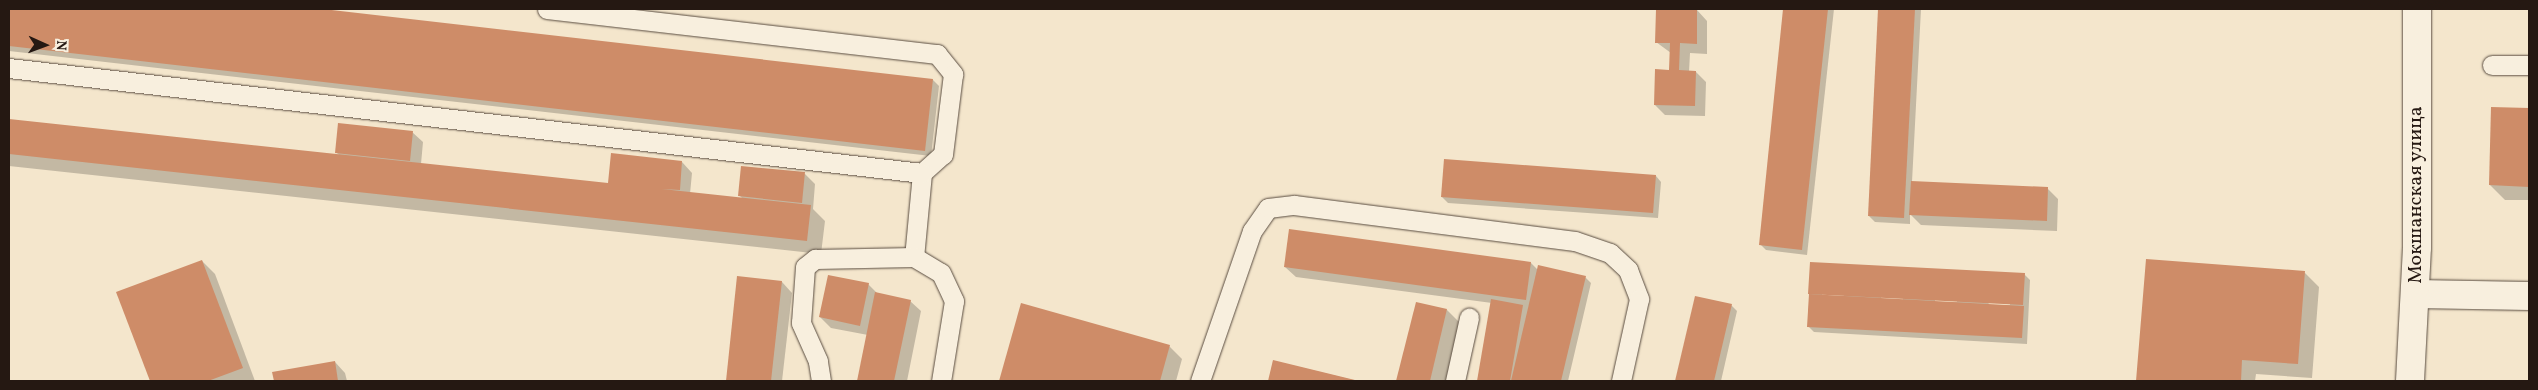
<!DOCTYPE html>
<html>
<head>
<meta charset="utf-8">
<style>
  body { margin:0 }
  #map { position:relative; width:2538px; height:390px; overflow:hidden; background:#f4e6cc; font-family:Vollkorn,serif }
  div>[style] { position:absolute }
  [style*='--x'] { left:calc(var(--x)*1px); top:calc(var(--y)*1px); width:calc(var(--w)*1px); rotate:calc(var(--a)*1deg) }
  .shadow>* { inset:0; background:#0003 }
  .building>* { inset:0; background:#ce8c68 }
  .roads { filter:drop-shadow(0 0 1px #594c40) drop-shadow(0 0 1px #594c40) }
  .service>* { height:19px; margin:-9.5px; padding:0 9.5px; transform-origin:9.5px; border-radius:9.5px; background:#f8efde }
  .minor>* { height:28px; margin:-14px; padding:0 14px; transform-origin:14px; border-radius:14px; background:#f8efde }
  span { translate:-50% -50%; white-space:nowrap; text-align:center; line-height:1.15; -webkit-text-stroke:4px #f8efde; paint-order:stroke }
  .street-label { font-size:20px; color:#251812 }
  .frame { position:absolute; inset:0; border:10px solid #251812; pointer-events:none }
  .north { position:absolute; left:20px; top:20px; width:50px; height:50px; -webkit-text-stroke:4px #f8efde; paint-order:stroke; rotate:92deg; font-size:14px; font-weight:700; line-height:20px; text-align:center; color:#251812 }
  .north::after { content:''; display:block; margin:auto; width:18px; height:22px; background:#251812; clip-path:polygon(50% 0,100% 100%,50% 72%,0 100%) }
</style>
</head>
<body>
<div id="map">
  <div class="shadow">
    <i style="clip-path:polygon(9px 9px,312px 9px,933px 80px,939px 86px,931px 156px,9px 51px)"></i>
    <i style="clip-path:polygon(1785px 9px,1834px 9px,1807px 255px,1766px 250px,1760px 244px)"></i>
    <i style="clip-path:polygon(1880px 9px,1921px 9px,1912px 182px,2047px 188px,2058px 199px,2057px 231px,1921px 225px,1910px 214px,1910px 224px,1875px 222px,1869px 216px)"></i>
    <i style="clip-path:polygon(1697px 10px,1707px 21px,1707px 54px,1690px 53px,1689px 72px,1696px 72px,1706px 82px,1705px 116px,1665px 115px,1655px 105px,1670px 71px,1671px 53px,1656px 42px)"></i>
    <i style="clip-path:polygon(2493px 108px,2529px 109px,2529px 200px,2505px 200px,2490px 185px)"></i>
    <i style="clip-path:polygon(9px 120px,340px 156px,336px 152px,412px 132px,423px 142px,421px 164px,612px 185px,682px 162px,692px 173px,690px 194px,743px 199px,739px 195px,742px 167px,805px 174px,815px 184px,813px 209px,825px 221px,821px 254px,9px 166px)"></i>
    <i style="clip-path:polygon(1656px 176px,1661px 182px,1658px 218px,1448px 203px,1442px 197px)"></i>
    <i style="clip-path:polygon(2147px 260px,2305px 273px,2319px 287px,2312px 378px,2256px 374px,2255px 381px,2137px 381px)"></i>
    <i style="clip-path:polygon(202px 261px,215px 274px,255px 381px,151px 381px,118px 293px)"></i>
    <i style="clip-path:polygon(1531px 263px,1538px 270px,1585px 277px,1591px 283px,1568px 381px,1478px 381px,1492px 303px,1296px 277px,1285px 267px)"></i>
    <i style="clip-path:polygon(evenodd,1811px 263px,2024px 274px,2030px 280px,2027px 344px,1814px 332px,1808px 326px,1811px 263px,1822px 293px,1844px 294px,1844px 298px,1822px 295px,1822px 293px,1811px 263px,1881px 296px,1903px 297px,1903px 300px,1881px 300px,1881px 296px,1811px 263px,1935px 299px,1957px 300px,1957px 302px,1935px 303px,1935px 299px,1811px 263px,1989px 302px,2010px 303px,2010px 305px,1988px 306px,1989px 302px)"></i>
    <i style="clip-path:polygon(738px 278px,782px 282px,792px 293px,782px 381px,727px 381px)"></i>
    <i style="clip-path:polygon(868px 284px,878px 294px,910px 301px,921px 311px,907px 381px,858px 381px,868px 335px,831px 328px,820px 317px)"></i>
    <i style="clip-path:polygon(1696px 297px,1731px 305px,1737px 311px,1721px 381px,1677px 381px)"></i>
    <i style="clip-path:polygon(1417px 303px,1447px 310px,1460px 323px,1446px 381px,1398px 381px)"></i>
    <i style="clip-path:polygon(1022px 305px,1169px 346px,1182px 359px,1176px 381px,1000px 381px)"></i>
    <i style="clip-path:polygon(1274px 361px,1357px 381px,1269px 381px)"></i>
    <i style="clip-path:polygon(335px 362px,345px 373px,347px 381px,275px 381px,274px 373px)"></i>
  </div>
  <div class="building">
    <i style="clip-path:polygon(9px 9px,323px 9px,933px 79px,925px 151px,9px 46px)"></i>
    <i style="clip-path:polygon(1656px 9px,1697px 9px,1697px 44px,1680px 43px,1679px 70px,1696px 71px,1695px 106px,1654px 105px,1655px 69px,1669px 70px,1670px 43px,1655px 43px)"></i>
    <i style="clip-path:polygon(1783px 9px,1828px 9px,1802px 250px,1759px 245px)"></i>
    <i style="clip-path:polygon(1878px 9px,1915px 9px,1904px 218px,1868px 216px)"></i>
    <i style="clip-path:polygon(2491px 107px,2529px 108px,2529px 187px,2489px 185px)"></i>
    <i style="clip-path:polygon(9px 119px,608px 183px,611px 153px,682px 161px,680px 190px,662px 189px,811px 205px,807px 241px,9px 154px)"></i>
    <i style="clip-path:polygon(338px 123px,413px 131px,410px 161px,335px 153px)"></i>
    <i style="clip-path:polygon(1444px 159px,1656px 175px,1653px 213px,1441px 197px)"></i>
    <i style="clip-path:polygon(741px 166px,805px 172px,802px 203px,738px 196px)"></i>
    <i style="clip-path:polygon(1911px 181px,2048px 187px,2047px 221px,1909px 215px)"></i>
    <i style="clip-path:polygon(1289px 229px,1531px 262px,1526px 300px,1284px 267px)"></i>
    <i style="clip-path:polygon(2146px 259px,2305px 271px,2298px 364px,2242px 360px,2241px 381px,2136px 381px)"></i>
    <i style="clip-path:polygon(202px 260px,243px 368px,208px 381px,150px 381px,116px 292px)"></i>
    <i style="clip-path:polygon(1810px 262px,2025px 273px,2023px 305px,1808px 294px)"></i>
    <i style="clip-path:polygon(1538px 265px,1586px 276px,1561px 381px,1511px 381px)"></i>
    <i style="clip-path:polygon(828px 275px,869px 283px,860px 326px,819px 317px)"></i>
    <i style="clip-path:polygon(737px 276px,782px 281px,771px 381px,726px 381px)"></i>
    <i style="clip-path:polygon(875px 292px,911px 300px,894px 381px,857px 381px)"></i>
    <i style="clip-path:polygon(1809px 294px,2024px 306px,2022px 338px,1807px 327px)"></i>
    <i style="clip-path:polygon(1695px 296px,1732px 304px,1714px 381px,1675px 381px)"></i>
    <i style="clip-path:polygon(1491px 299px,1523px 305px,1510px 381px,1477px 381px)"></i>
    <i style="clip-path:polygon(1416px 302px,1447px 309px,1430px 381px,1396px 381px)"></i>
    <i style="clip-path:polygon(1021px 303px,1170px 345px,1160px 381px,999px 381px)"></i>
    <i style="clip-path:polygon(1273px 360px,1359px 381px,1268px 381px)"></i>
    <i style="clip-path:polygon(335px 361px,338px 381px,274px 381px,272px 372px)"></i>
  </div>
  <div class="roads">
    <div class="service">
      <i style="--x:547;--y:9;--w:393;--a:6.6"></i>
      <i style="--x:937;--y:54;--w:26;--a:51"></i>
      <i style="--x:953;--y:74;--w:81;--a:97.1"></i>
      <i style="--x:943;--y:154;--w:28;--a:138"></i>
      <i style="--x:922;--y:173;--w:84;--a:95.4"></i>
      <i style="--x:2492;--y:65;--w:37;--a:0"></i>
      <i style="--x:9;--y:68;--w:919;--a:6.56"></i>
      <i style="--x:821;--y:381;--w:20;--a:-99"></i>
      <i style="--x:818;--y:361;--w:42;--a:-114.1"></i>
      <i style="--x:801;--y:323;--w:56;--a:-85.9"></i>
      <i style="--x:805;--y:267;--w:13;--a:-39"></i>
      <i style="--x:815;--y:259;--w:99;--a:-1.2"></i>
      <i style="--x:914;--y:257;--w:31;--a:31"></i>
      <i style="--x:941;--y:273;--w:31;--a:65"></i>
      <i style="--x:954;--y:301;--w:81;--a:99.2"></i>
      <i style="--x:1200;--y:381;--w:159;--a:-70.9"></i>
      <i style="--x:1252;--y:231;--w:28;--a:-55"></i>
      <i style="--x:1268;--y:208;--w:26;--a:-7"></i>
      <i style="--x:1294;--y:205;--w:283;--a:7.3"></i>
      <i style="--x:1575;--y:241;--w:37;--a:19"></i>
      <i style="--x:1610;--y:253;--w:25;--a:43"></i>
      <i style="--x:1628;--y:270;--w:31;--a:69"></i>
      <i style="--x:1639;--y:299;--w:84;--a:102.4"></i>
      <i style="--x:1455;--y:381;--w:65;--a:-77.5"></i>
    </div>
    <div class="minor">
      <i style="--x:2416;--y:294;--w:113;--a:1"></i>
      <i style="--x:2410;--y:381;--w:134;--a:-87"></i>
      <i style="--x:2417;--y:247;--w:238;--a:-90"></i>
    </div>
  </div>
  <div class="street-label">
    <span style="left:2416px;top:195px;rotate:-90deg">Мокшанская улица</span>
  </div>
  <div class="frame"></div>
  <div class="north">N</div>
</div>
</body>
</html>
